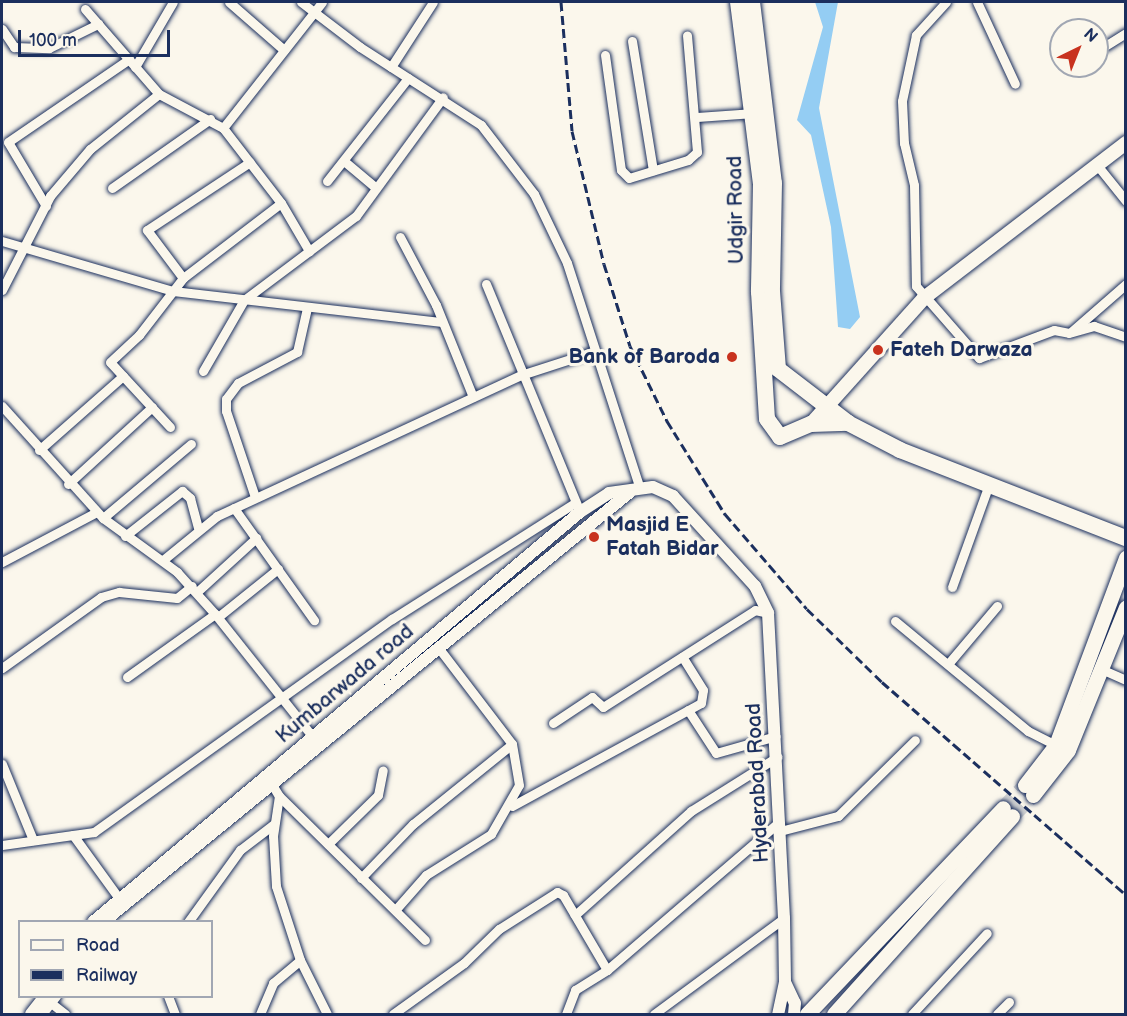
<!DOCTYPE html>
<html>
<head>
<meta charset="utf-8">
<style>
  body { margin:0 }
  #map { position:relative; width:1127px; height:1016px; overflow:hidden; background:#fbf7ec; font-family:"Balsamiq Sans",sans-serif }
  div>[style] { position:absolute }
  [style*='--x'] { left:calc(var(--x)*1px); top:calc(var(--y)*1px); width:calc(var(--w)*1px); rotate:calc(var(--a)*1deg) }
  .water>* { inset:0; background:#94cdf3 }
  .primary-tunnel>* { height:15px; margin-top:-7.5px; transform-origin:0; background:repeating-linear-gradient(90deg,#cecfd0 0 15px,transparent 0 23px) }
  .roads { filter:drop-shadow(0 0 2px #1b2f5e) drop-shadow(0 0 2px #1b2f5e) }
  .minor>* { height:9px; margin:-4.5px; padding:0 4.5px; transform-origin:4.5px; border-radius:4.5px; background:#fbf7ec }
  .tertiary>* { height:12px; margin:-6px; padding:0 6px; transform-origin:6px; border-radius:6px; background:#fbf7ec }
  .secondary>* { height:14px; margin:-7px; padding:0 7px; transform-origin:7px; border-radius:7px; background:#fbf7ec }
  .primary>* { height:15px; margin:-7.5px; padding:0 7.5px; transform-origin:7.5px; border-radius:7.5px; background:#fbf7ec }
  .trunk>* { height:16px; margin:-8px; padding:0 8px; transform-origin:8px; border-radius:8px; background:#fbf7ec }
  .rail>* { height:3px; margin-top:-1.5px; transform-origin:0; background:repeating-linear-gradient(90deg,#1b2f5e 0 9px,transparent 0 13.5px) }
  .dots>* { width:16px; height:16px; translate:-50% -50%; box-sizing:border-box; border:3px solid #fbf7ec; border-radius:50% }
  span { translate:-50% -50%; white-space:nowrap; text-align:center; line-height:1.15; -webkit-text-stroke:6px #fbf7ec; paint-order:stroke }
  .street-label { font-size:21px; color:#1b2f5e }
  .poi-label { font-size:21px; color:#1b2f5e; font-weight:700 }
  .left { translate:0 -50%; text-align:left }
  .right { translate:-100% -50%; text-align:right }
  .frame { position:absolute; inset:0; border:3px solid #1b2f5e; pointer-events:none }
  .legend { position:absolute; left:18px; top:920px; width:195px; height:78px; box-sizing:border-box; background:#fbf7ec; border:2px solid #a1a7b3; margin:0; padding:8px 10px; list-style:none; font-size:18px; color:#1b2f5e }
  .legend li { display:flex; align-items:center; gap:12px; height:30px }
  .legend b { width:30px; border:2px solid #a1a7b3 }
  .north { position:absolute; left:1049px; top:18px; width:60px; height:60px; box-sizing:border-box; background:#fbf7ec; border:2px solid #a1a7b3; border-radius:50%; rotate:43deg; font-size:16px; font-weight:700; line-height:24px; text-align:center; color:#1b2f5e }
  .north::after { content:''; display:block; margin:auto; width:21px; height:27px; background:#c8321e; clip-path:polygon(50% 0,100% 100%,50% 72%,0 100%) }
  .scale { position:absolute; left:18px; top:30px; width:152px; height:27px; box-sizing:border-box; border:3px solid #1b2f5e; border-top:0; padding-left:8px; font-size:18px; line-height:21px; white-space:nowrap; color:#1b2f5e; -webkit-text-stroke:4px #fbf7ec; paint-order:stroke }
</style>
</head>
<body>
<div id="map">
  <div class="water">
    <i style="clip-path:polygon(815px 2px,838px 2px,819px 108px,860px 317px,850px 329px,838px 327px,831px 227px,811px 135px,797px 120px,823px 27px)"></i>
  </div>
  <div class="primary-tunnel">
    <i style="--x:1003;--y:808;--w:32;--a:-46"></i>
    <i style="--x:1012;--y:816;--w:30;--a:-45"></i>
  </div>
  <div class="roads">
    <div class="minor">
      <i style="--x:229;--y:2;--w:73;--a:41.1"></i>
      <i style="--x:301;--y:2;--w:74;--a:37.3"></i>
      <i style="--x:360;--y:47;--w:144;--a:32.8"></i>
      <i style="--x:481;--y:125;--w:87;--a:52.5"></i>
      <i style="--x:534;--y:194;--w:76;--a:64.4"></i>
      <i style="--x:567;--y:263;--w:234;--a:72.1"></i>
      <i style="--x:946;--y:2;--w:45;--a:132.3"></i>
      <i style="--x:916;--y:35;--w:67;--a:102"></i>
      <i style="--x:902;--y:101;--w:42;--a:87.3"></i>
      <i style="--x:904;--y:143;--w:43;--a:76.6"></i>
      <i style="--x:914;--y:185;--w:101;--a:88.9"></i>
      <i style="--x:916;--y:286;--w:96;--a:48.8"></i>
      <i style="--x:979;--y:358;--w:80;--a:-20.5"></i>
      <i style="--x:1054;--y:330;--w:15;--a:11"></i>
      <i style="--x:1069;--y:333;--w:26;--a:-16"></i>
      <i style="--x:1094;--y:326;--w:34;--a:19"></i>
      <i style="--x:977;--y:2;--w:90;--a:65.1"></i>
      <i style="--x:85;--y:9;--w:113;--a:49"></i>
      <i style="--x:2;--y:29;--w:22;--a:56"></i>
      <i style="--x:14;--y:47;--w:35;--a:2"></i>
      <i style="--x:49;--y:48;--w:55;--a:-26.1"></i>
      <i style="--x:632;--y:41;--w:131;--a:80.8"></i>
      <i style="--x:1105;--y:46;--w:25;--a:-32"></i>
      <i style="--x:605;--y:55;--w:116;--a:82.1"></i>
      <i style="--x:621;--y:170;--w:11;--a:45"></i>
      <i style="--x:629;--y:178;--w:62;--a:-17"></i>
      <i style="--x:688;--y:160;--w:12;--a:-42"></i>
      <i style="--x:697;--y:152;--w:117;--a:-94.9"></i>
      <i style="--x:135;--y:67;--w:75;--a:-59.7"></i>
      <i style="--x:391;--y:67;--w:77;--a:-57.1"></i>
      <i style="--x:697;--y:117;--w:57;--a:-4"></i>
      <i style="--x:344;--y:161;--w:40;--a:40"></i>
      <i style="--x:1097;--y:165;--w:46;--a:51.1"></i>
      <i style="--x:327;--y:181;--w:131;--a:-51.8"></i>
      <i style="--x:112;--y:188;--w:120;--a:-35.1"></i>
      <i style="--x:281;--y:203;--w:56;--a:59.7"></i>
      <i style="--x:46;--y:206;--w:74;--a:-120.7"></i>
      <i style="--x:8;--y:142;--w:147;--a:-34.4"></i>
      <i style="--x:400;--y:237;--w:77;--a:62.1"></i>
      <i style="--x:436;--y:305;--w:99;--a:68.1"></i>
      <i style="--x:2;--y:241;--w:178;--a:16.3"></i>
      <i style="--x:173;--y:291;--w:271;--a:6.6"></i>
      <i style="--x:183;--y:278;--w:123;--a:-37.4"></i>
      <i style="--x:281;--y:203;--w:95;--a:-127.7"></i>
      <i style="--x:486;--y:284;--w:241;--a:67.6"></i>
      <i style="--x:2;--y:290;--w:106;--a:-62.9"></i>
      <i style="--x:50;--y:196;--w:62;--a:-49.6"></i>
      <i style="--x:90;--y:149;--w:88;--a:-38.6"></i>
      <i style="--x:159;--y:94;--w:72;--a:28"></i>
      <i style="--x:223;--y:128;--w:160;--a:-51.8"></i>
      <i style="--x:1071;--y:332;--w:73;--a:-41.1"></i>
      <i style="--x:203;--y:371;--w:82;--a:-60"></i>
      <i style="--x:244;--y:300;--w:140;--a:-36.9"></i>
      <i style="--x:356;--y:216;--w:147;--a:-53.8"></i>
      <i style="--x:2;--y:406;--w:151;--a:48"></i>
      <i style="--x:103;--y:518;--w:92;--a:36.1"></i>
      <i style="--x:177;--y:572;--w:57;--a:47.9"></i>
      <i style="--x:170;--y:427;--w:88;--a:-132.7"></i>
      <i style="--x:110;--y:362;--w:40;--a:-43"></i>
      <i style="--x:139;--y:335;--w:72;--a:-52.3"></i>
      <i style="--x:183;--y:278;--w:60;--a:-126.9"></i>
      <i style="--x:147;--y:230;--w:123;--a:-33.4"></i>
      <i style="--x:39;--y:450;--w:112;--a:-41.4"></i>
      <i style="--x:68;--y:484;--w:114;--a:-42.5"></i>
      <i style="--x:255;--y:497;--w:91;--a:-108.6"></i>
      <i style="--x:226;--y:411;--w:12;--a:-90"></i>
      <i style="--x:226;--y:399;--w:20;--a:-53"></i>
      <i style="--x:238;--y:383;--w:67;--a:-27.7"></i>
      <i style="--x:297;--y:352;--w:45;--a:-77.2"></i>
      <i style="--x:234;--y:508;--w:138;--a:54.5"></i>
      <i style="--x:103;--y:518;--w:115;--a:-40.1"></i>
      <i style="--x:125;--y:536;--w:73;--a:-38.3"></i>
      <i style="--x:182;--y:491;--w:11;--a:41"></i>
      <i style="--x:190;--y:498;--w:31;--a:75"></i>
      <i style="--x:163;--y:560;--w:70;--a:-39.2"></i>
      <i style="--x:217;--y:516;--w:335;--a:-24.9"></i>
      <i style="--x:521;--y:375;--w:75;--a:-17.9"></i>
      <i style="--x:2;--y:562;--w:107;--a:-27.8"></i>
      <i style="--x:952;--y:587;--w:109;--a:-70.2"></i>
      <i style="--x:198;--y:591;--w:79;--a:-42.4"></i>
      <i style="--x:218;--y:617;--w:77;--a:-38.7"></i>
      <i style="--x:895;--y:621;--w:173;--a:39.6"></i>
      <i style="--x:1028;--y:731;--w:31;--a:27"></i>
      <i style="--x:948;--y:664;--w:76;--a:-49.8"></i>
      <i style="--x:2;--y:668;--w:122;--a:-35.6"></i>
      <i style="--x:101;--y:597;--w:19;--a:-16"></i>
      <i style="--x:119;--y:592;--w:58;--a:5.9"></i>
      <i style="--x:177;--y:598;--w:19;--a:-39"></i>
      <i style="--x:1101;--y:669;--w:27;--a:24"></i>
      <i style="--x:127;--y:677;--w:108;--a:-35.6"></i>
      <i style="--x:215;--y:614;--w:162;--a:51.5"></i>
      <i style="--x:688;--y:710;--w:51;--a:56.9"></i>
      <i style="--x:716;--y:753;--w:62;--a:-15.8"></i>
      <i style="--x:553;--y:723;--w:47;--a:-33.7"></i>
      <i style="--x:592;--y:697;--w:15;--a:42"></i>
      <i style="--x:603;--y:707;--w:180;--a:-32.5"></i>
      <i style="--x:755;--y:610;--w:13;--a:13"></i>
      <i style="--x:2;--y:764;--w:82;--a:67.8"></i>
      <i style="--x:279;--y:796;--w:205;--a:44.6"></i>
      <i style="--x:512;--y:806;--w:215;--a:-28.6"></i>
      <i style="--x:701;--y:703;--w:13;--a:-81"></i>
      <i style="--x:703;--y:690;--w:39;--a:-122"></i>
      <i style="--x:780;--y:831;--w:60;--a:-14.5"></i>
      <i style="--x:838;--y:816;--w:108;--a:-44.6"></i>
      <i style="--x:73;--y:835;--w:77;--a:54"></i>
      <i style="--x:328;--y:844;--w:70;--a:-44.4"></i>
      <i style="--x:378;--y:795;--w:25;--a:-79"></i>
      <i style="--x:2;--y:845;--w:93;--a:-8"></i>
      <i style="--x:94;--y:832;--w:366;--a:-35.6"></i>
      <i style="--x:392;--y:619;--w:217;--a:-32.4"></i>
      <i style="--x:361;--y:878;--w:75;--a:-46.1"></i>
      <i style="--x:413;--y:824;--w:127;--a:-38.9"></i>
      <i style="--x:397;--y:908;--w:44;--a:-48.7"></i>
      <i style="--x:426;--y:875;--w:77;--a:-32.2"></i>
      <i style="--x:491;--y:834;--w:56;--a:-60.3"></i>
      <i style="--x:519;--y:785;--w:42;--a:-99.7"></i>
      <i style="--x:512;--y:744;--w:123;--a:-127.4"></i>
      <i style="--x:575;--y:915;--w:156;--a:-41.9"></i>
      <i style="--x:691;--y:811;--w:102;--a:-32.1"></i>
      <i style="--x:188;--y:922;--w:89;--a:-54.2"></i>
      <i style="--x:240;--y:850;--w:43;--a:-37.4"></i>
      <i style="--x:300;--y:960;--w:60;--a:63.4"></i>
      <i style="--x:168;--y:996;--w:19;--a:69"></i>
      <i style="--x:51;--y:1003;--w:18;--a:38"></i>
      <i style="--x:260;--y:1014;--w:34;--a:-67"></i>
      <i style="--x:273;--y:983;--w:35;--a:-40"></i>
      <i style="--x:300;--y:960;--w:78;--a:-108"></i>
      <i style="--x:276;--y:886;--w:50;--a:-93.4"></i>
      <i style="--x:273;--y:836;--w:40;--a:-81.5"></i>
      <i style="--x:279;--y:796;--w:13;--a:-122"></i>
      <i style="--x:393;--y:1014;--w:87;--a:-35.7"></i>
      <i style="--x:464;--y:963;--w:49;--a:-44.2"></i>
      <i style="--x:499;--y:929;--w:69;--a:-32.5"></i>
      <i style="--x:557;--y:892;--w:7;--a:27"></i>
      <i style="--x:563;--y:895;--w:87;--a:59.6"></i>
      <i style="--x:607;--y:970;--w:227;--a:-40.7"></i>
      <i style="--x:566;--y:1014;--w:26;--a:-69"></i>
      <i style="--x:575;--y:990;--w:38;--a:-32"></i>
      <i style="--x:654;--y:1014;--w:162;--a:-36.4"></i>
      <i style="--x:912;--y:1014;--w:110;--a:-47.2"></i>
      <i style="--x:997;--y:1014;--w:17;--a:-45"></i>
    </div>
    <div class="tertiary">
      <i style="--x:93;--y:922;--w:637;--a:-40.09"></i>
      <i style="--x:580;--y:512;--w:35;--a:-33"></i>
      <i style="--x:609;--y:493;--w:44;--a:-7.8"></i>
      <i style="--x:653;--y:487;--w:22;--a:24"></i>
      <i style="--x:673;--y:496;--w:122;--a:47.7"></i>
      <i style="--x:755;--y:586;--w:30;--a:64"></i>
      <i style="--x:768;--y:613;--w:305;--a:87"></i>
      <i style="--x:784;--y:918;--w:64;--a:89.1"></i>
      <i style="--x:785;--y:982;--w:33;--a:102"></i>
      <i style="--x:103;--y:922;--w:680;--a:-39.21"></i>
      <i style="--x:785;--y:982;--w:23;--a:65"></i>
      <i style="--x:795;--y:1003;--w:11;--a:95"></i>
      <i style="--x:31;--y:1014;--w:23;--a:-52"></i>
      <i style="--x:41;--y:1014;--w:23;--a:-52"></i>
    </div>
    <div class="secondary">
      <i style="--x:811;--y:424;--w:169;--a:-48.1"></i>
      <i style="--x:924;--y:298;--w:255;--a:-37.5"></i>
    </div>
    <div class="primary">
      <i style="--x:1025;--y:785;--w:51;--a:-52.2"></i>
      <i style="--x:1056;--y:745;--w:200;--a:-69.5"></i>
      <i style="--x:1033;--y:795;--w:57;--a:-52.1"></i>
      <i style="--x:1068;--y:750;--w:154;--a:-67.9"></i>
      <i style="--x:807;--y:1014;--w:284;--a:-46.4"></i>
      <i style="--x:834;--y:1014;--w:266;--a:-48"></i>
    </div>
    <div class="trunk">
      <i style="--x:738;--y:2;--w:183;--a:82.8"></i>
      <i style="--x:761;--y:184;--w:108;--a:91.1"></i>
      <i style="--x:759;--y:292;--w:127;--a:86.4"></i>
      <i style="--x:767;--y:419;--w:22;--a:54"></i>
      <i style="--x:780;--y:437;--w:34;--a:-23"></i>
      <i style="--x:811;--y:424;--w:37;--a:-2"></i>
      <i style="--x:752;--y:2;--w:182;--a:83.1"></i>
      <i style="--x:774;--y:183;--w:108;--a:91.1"></i>
      <i style="--x:772;--y:291;--w:78;--a:85.6"></i>
      <i style="--x:778;--y:369;--w:88;--a:37.6"></i>
      <i style="--x:848;--y:423;--w:59;--a:27.4"></i>
      <i style="--x:900;--y:450;--w:243;--a:21.3"></i>
    </div>
  </div>
  <div class="rail">
    <i style="--x:561;--y:2;--w:129;--a:85.1"></i>
    <i style="--x:572;--y:131;--w:137;--a:76.5"></i>
    <i style="--x:604;--y:264;--w:86;--a:72.4"></i>
    <i style="--x:630;--y:346;--w:84;--a:63.7"></i>
    <i style="--x:667;--y:421;--w:110;--a:58.1"></i>
    <i style="--x:725;--y:514;--w:125;--a:49.2"></i>
    <i style="--x:807;--y:609;--w:105;--a:44.2"></i>
    <i style="--x:882;--y:682;--w:324;--a:41.1"></i>
  </div>
  <div class="dots">
    <i style="left:878px;top:350px;background:#c8321e"></i>
    <i style="left:732px;top:357px;background:#c8321e"></i>
    <i style="left:594px;top:537px;background:#c8321e"></i>
  </div>
  <div class="street-label">
    <span style="left:736px;top:210px;rotate:-91deg">Udgir Road</span>
    <span style="left:345px;top:684px;rotate:-40deg">Kumbarwada road</span>
    <span style="left:758px;top:783px;rotate:-93deg">Hyderabad Road</span>
  </div>
  <div class="poi-label">
    <span class="left" style="left:890px;top:350px">Fateh Darwaza</span>
    <span class="right" style="left:720px;top:357px">Bank of Baroda</span>
    <span class="left" style="left:606px;top:537px">Masjid E<br>Fatah Bidar</span>
  </div>
  <div class="frame"></div>
  <ul class="legend">
  <li><b style="height:8px;background:#fbf7ec"></b>Road</li>
  <li><b style="height:8px;background:#1b2f5e"></b>Railway</li>
  </ul>
  <div class="north">N</div>
  <div class="scale">100 m</div>
</div>
</body>
</html>
